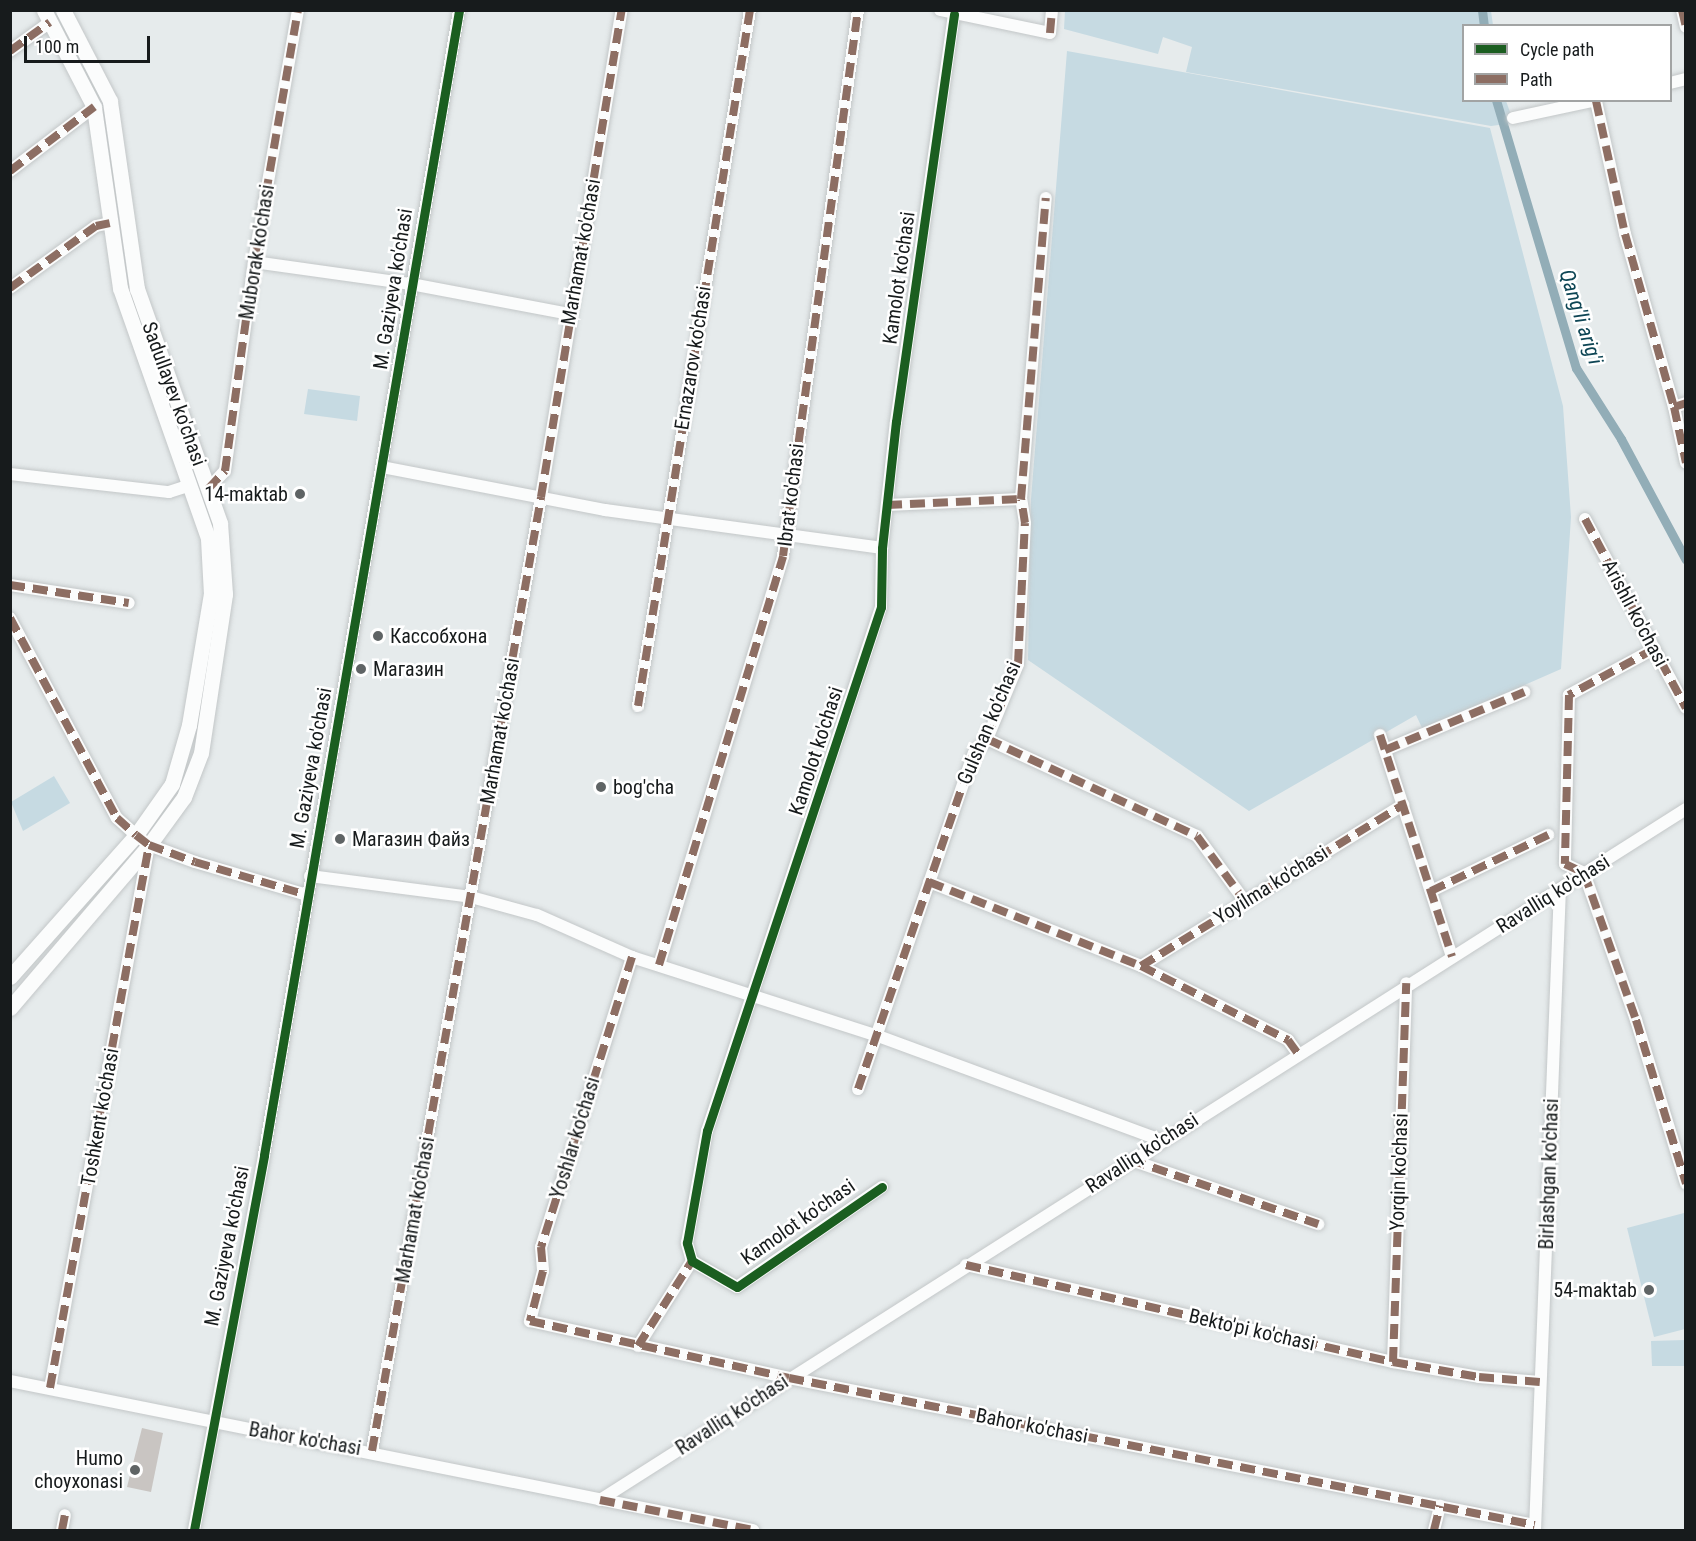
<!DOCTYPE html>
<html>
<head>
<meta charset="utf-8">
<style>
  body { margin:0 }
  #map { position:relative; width:1696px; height:1541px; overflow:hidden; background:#e6ebec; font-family:"Roboto Condensed",sans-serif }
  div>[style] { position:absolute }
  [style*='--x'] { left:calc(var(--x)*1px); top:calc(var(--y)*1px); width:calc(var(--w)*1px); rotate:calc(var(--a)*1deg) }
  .green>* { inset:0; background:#c6dae2 }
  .canal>* { height:9px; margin:-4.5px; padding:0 4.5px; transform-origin:4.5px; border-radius:4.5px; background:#92adb7 }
  .building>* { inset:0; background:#c9c5c2 }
  .roads { filter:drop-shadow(0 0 2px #c3c7c8) drop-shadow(0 0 2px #c3c7c8) }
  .minor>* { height:12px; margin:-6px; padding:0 6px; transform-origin:6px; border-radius:6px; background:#fbfcfc }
  .major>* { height:15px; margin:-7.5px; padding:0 7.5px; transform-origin:7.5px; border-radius:7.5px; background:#fbfcfc }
  .quiet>* { height:8px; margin-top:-4px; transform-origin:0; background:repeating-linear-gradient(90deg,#8d6e63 0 15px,transparent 0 23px) }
  .cycleway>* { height:9px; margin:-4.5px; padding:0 4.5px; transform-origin:4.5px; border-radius:4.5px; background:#1b5e20 }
  .dots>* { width:16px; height:16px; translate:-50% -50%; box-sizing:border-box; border:3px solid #fff; border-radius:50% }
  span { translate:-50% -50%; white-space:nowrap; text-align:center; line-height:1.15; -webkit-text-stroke:5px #fff; paint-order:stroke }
  .street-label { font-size:20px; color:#171b1c }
  .poi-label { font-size:20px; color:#171b1c }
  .right { translate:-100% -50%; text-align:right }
  .left { translate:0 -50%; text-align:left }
  .water-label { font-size:21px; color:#0d4554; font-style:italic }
  .frame { position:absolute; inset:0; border:12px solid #171b1c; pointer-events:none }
  .legend { position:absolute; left:1462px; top:24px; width:210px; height:78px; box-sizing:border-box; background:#fff; border:2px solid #a2a4a4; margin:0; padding:8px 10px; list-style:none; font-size:18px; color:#171b1c }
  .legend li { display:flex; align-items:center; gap:12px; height:30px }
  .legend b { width:30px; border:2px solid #a2a4a4 }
  .scale { position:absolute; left:24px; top:36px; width:126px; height:27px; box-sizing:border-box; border:3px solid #171b1c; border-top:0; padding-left:8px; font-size:18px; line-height:21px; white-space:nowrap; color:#171b1c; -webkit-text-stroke:4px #fff; paint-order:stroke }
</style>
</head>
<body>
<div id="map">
  <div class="green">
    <i style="clip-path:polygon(1065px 10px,1491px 11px,1493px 25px,1464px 26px,1464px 100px,1506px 101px,1514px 123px,1491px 126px,1186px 72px,1192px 47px,1163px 37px,1158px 54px,1064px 29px)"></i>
    <i style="clip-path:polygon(1067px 51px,1490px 128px,1563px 406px,1571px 517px,1561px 669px,1423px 730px,1416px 715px,1249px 811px,1028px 660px,1031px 499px)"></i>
    <i style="clip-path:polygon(308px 389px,360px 396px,357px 421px,304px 414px)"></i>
    <i style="clip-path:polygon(54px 776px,70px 803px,23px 831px,11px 802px)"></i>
    <i style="clip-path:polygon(1684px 1213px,1685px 1329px,1654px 1337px,1627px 1228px)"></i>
    <i style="clip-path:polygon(1685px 1340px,1685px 1366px,1652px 1366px,1651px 1341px)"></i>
  </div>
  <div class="canal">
    <i style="--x:1482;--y:10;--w:16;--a:83"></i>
    <i style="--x:1496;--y:100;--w:280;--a:73.4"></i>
    <i style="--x:1576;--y:368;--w:84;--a:57.6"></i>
    <i style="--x:1621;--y:439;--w:137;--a:61.8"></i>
  </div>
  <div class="building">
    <i style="clip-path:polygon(142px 1428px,163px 1433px,151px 1492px,127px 1487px)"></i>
  </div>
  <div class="roads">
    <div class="minor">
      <i style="--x:940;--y:10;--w:112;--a:11.8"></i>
      <i style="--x:1050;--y:33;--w:23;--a:-85"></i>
      <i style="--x:1682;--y:10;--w:17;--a:77"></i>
      <i style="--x:10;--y:51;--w:49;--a:-35.9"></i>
      <i style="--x:1670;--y:83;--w:16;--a:-14"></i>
      <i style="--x:1596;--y:101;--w:136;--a:77.7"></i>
      <i style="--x:1625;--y:234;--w:180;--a:74.2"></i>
      <i style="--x:1674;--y:407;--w:13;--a:-18"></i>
      <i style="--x:1513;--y:118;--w:85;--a:-12.2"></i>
      <i style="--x:10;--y:171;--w:106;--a:-37.3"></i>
      <i style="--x:254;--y:262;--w:159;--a:8"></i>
      <i style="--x:411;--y:284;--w:162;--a:10.7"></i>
      <i style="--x:10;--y:288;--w:106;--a:-35.8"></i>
      <i style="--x:96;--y:226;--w:14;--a:-12"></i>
      <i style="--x:1674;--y:407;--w:57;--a:77.9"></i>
      <i style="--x:382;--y:467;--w:227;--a:10.9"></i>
      <i style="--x:605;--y:510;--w:280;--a:7.8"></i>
      <i style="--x:10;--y:474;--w:160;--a:6.5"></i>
      <i style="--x:169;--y:492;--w:22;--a:-18"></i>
      <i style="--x:208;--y:489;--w:25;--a:-47"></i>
      <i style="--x:225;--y:471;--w:211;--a:-82.1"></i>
      <i style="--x:254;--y:262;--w:256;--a:-80.1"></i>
      <i style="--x:887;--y:505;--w:134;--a:-2.6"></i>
      <i style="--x:1585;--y:519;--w:214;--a:61.9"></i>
      <i style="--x:10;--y:585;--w:120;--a:8.6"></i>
      <i style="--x:10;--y:618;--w:227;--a:61.9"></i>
      <i style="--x:117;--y:818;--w:25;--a:42"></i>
      <i style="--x:136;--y:835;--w:16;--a:38"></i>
      <i style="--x:149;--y:845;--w:49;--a:20.3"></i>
      <i style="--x:195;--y:862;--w:117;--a:16.4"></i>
      <i style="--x:1654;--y:649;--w:97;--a:151.6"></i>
      <i style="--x:1569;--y:695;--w:169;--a:91.4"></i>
      <i style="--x:1565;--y:864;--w:21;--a:25"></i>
      <i style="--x:1584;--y:873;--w:156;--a:70.5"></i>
      <i style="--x:1636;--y:1020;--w:171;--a:73"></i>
      <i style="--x:638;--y:706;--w:705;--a:-80.86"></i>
      <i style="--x:1380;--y:735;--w:233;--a:72"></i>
      <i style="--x:987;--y:739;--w:231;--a:24.8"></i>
      <i style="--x:1197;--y:836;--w:79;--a:53.7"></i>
      <i style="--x:1385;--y:750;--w:151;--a:-22.6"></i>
      <i style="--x:310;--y:876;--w:162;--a:7.4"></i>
      <i style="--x:471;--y:897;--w:68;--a:15.3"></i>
      <i style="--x:537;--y:915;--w:104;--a:23.9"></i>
      <i style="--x:632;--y:957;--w:258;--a:17.8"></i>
      <i style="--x:878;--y:1036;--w:302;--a:20.2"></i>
      <i style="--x:929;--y:882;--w:228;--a:21.6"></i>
      <i style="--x:1141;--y:966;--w:165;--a:26.7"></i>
      <i style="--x:1288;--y:1040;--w:17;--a:54"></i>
      <i style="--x:1431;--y:891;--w:130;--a:-25.6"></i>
      <i style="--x:632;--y:957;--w:304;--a:107.4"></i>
      <i style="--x:541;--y:1247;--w:24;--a:85"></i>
      <i style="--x:543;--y:1271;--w:52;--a:104.6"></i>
      <i style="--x:530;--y:1321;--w:265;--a:12.4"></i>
      <i style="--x:789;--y:1378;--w:760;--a:11.15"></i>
      <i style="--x:659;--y:965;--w:427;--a:-73.1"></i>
      <i style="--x:783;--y:556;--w:551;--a:-82.18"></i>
      <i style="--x:1141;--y:966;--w:308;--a:-31.6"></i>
      <i style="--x:858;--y:1089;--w:355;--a:-71"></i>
      <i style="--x:974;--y:753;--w:19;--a:-47"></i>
      <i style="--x:987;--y:739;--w:81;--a:-67.5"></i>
      <i style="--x:1018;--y:664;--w:141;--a:-87.2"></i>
      <i style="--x:1025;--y:523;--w:24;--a:-99"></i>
      <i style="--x:1021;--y:499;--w:302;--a:-85.3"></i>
      <i style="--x:1131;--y:1160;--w:198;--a:18.9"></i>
      <i style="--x:882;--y:1187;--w:176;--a:145.4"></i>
      <i style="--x:737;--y:1287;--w:52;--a:-150"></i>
      <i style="--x:692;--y:1261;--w:19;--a:-106"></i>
      <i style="--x:687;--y:1243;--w:114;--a:-79.9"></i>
      <i style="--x:707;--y:1131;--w:552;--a:-71.63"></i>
      <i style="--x:881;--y:607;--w:59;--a:-89"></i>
      <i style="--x:882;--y:548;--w:127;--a:-83.7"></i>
      <i style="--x:896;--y:422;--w:412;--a:-81.9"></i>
      <i style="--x:966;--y:1265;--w:438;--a:12.8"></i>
      <i style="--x:1393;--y:1362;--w:87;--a:9.9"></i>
      <i style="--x:1479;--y:1377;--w:61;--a:4.7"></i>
      <i style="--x:638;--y:1346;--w:101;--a:-57.6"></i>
      <i style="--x:1393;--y:1362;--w:379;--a:-88"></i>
      <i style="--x:10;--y:1381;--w:758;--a:11.34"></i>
      <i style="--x:50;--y:1388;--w:552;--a:-79.67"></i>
      <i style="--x:372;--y:1451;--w:969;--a:-79.95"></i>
      <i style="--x:541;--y:497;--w:494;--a:-80.6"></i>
      <i style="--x:600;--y:1500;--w:1287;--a:-32.47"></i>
      <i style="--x:62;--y:1530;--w:15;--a:-79"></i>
      <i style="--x:194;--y:1530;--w:381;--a:-79.4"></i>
      <i style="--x:264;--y:1155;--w:1161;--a:-80.33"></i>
      <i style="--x:1434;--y:1530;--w:25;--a:-76"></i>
      <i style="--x:1535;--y:1530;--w:641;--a:-87.77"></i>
    </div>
    <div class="major">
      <i style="--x:10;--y:977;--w:190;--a:-48.4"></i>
      <i style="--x:136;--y:835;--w:62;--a:-54.8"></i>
      <i style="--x:172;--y:784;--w:61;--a:-73.9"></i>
      <i style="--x:189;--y:725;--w:133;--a:-80.5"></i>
      <i style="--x:211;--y:594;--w:56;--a:-93.1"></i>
      <i style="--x:208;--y:538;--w:265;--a:-109.4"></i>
      <i style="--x:120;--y:288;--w:183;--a:-98.2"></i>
      <i style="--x:94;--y:107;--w:109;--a:-117.3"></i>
      <i style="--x:10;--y:1008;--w:214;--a:-49.5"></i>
      <i style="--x:149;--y:845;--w:59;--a:-53.9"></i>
      <i style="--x:184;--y:797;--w:47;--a:-68.9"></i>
      <i style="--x:201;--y:753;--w:161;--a:-81.4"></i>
      <i style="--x:225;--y:594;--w:71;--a:-94"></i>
      <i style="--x:220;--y:523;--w:248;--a:-109.5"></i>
      <i style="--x:137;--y:289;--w:190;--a:-98.2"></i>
      <i style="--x:110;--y:101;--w:102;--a:-117.3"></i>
    </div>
  </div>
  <div class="quiet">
    <i style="--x:1682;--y:10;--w:17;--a:77"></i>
    <i style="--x:1050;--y:33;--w:23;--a:-85"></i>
    <i style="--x:10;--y:51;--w:49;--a:-35.9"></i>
    <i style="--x:1596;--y:101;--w:136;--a:77.7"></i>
    <i style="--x:1625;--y:234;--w:180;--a:74.2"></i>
    <i style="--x:1674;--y:407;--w:13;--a:-18"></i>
    <i style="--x:10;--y:171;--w:106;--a:-37.3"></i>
    <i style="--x:10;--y:288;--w:106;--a:-35.8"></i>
    <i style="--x:96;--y:226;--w:14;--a:-12"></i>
    <i style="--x:1674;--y:407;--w:57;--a:77.9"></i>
    <i style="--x:208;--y:489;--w:25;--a:-47"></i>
    <i style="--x:225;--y:471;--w:211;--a:-82.1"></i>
    <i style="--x:254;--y:262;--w:256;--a:-80.1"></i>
    <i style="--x:887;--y:505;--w:134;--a:-2.6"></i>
    <i style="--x:1585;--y:519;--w:214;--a:61.9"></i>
    <i style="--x:10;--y:585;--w:120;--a:8.6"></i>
    <i style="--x:10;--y:618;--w:227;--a:61.9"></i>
    <i style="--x:117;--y:818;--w:25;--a:42"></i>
    <i style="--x:136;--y:835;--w:16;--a:38"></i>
    <i style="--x:149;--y:845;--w:49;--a:20.3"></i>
    <i style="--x:195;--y:862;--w:117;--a:16.4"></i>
    <i style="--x:1654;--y:649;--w:97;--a:151.6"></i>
    <i style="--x:1569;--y:695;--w:169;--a:91.4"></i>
    <i style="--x:1565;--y:864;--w:21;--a:25"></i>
    <i style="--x:1584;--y:873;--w:156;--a:70.5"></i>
    <i style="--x:1636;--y:1020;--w:171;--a:73"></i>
    <i style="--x:638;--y:706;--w:705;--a:-80.86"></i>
    <i style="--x:1380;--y:735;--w:233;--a:72"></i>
    <i style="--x:987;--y:739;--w:231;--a:24.8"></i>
    <i style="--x:1197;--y:836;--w:79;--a:53.7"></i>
    <i style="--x:1385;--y:750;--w:151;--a:-22.6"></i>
    <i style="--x:929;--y:882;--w:228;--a:21.6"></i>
    <i style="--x:1141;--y:966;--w:165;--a:26.7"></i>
    <i style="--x:1288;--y:1040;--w:17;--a:54"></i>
    <i style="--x:1431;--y:891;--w:130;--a:-25.6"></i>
    <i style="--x:632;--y:957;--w:304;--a:107.4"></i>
    <i style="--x:541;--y:1247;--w:24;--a:85"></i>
    <i style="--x:543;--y:1271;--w:52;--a:104.6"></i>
    <i style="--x:530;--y:1321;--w:265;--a:12.4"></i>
    <i style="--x:789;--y:1378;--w:760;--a:11.15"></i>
    <i style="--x:659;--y:965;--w:427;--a:-73.1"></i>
    <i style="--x:783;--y:556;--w:551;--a:-82.18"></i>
    <i style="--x:1141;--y:966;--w:308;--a:-31.6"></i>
    <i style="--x:858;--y:1089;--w:355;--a:-71"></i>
    <i style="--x:974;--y:753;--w:19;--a:-47"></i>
    <i style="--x:987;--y:739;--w:81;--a:-67.5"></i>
    <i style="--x:1018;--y:664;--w:141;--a:-87.2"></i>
    <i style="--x:1025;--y:523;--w:24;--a:-99"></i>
    <i style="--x:1021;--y:499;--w:302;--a:-85.3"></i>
    <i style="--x:1131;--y:1160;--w:198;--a:18.9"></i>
    <i style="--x:966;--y:1265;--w:438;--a:12.8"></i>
    <i style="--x:1393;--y:1362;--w:87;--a:9.9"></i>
    <i style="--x:1479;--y:1377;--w:61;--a:4.7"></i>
    <i style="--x:638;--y:1346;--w:101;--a:-57.6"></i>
    <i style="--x:1393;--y:1362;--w:379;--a:-88"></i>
    <i style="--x:50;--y:1388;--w:552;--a:-79.67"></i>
    <i style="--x:372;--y:1451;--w:969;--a:-79.95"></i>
    <i style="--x:541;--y:497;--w:494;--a:-80.6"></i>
    <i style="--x:600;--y:1500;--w:156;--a:11.1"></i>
    <i style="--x:62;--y:1530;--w:15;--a:-79"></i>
    <i style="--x:1434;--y:1530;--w:25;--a:-76"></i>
  </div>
  <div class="cycleway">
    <i style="--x:882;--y:1187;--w:176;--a:145.4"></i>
    <i style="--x:737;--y:1287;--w:52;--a:-150"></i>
    <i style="--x:692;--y:1261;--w:19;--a:-106"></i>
    <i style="--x:687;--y:1243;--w:114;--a:-79.9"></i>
    <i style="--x:707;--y:1131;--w:552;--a:-71.63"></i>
    <i style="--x:881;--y:607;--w:59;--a:-89"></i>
    <i style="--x:882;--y:548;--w:127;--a:-83.7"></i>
    <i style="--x:896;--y:422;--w:412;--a:-81.9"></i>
    <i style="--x:194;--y:1530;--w:381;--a:-79.4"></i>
    <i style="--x:264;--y:1155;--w:1161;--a:-80.33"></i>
  </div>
  <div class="dots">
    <i style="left:300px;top:494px;background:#5f6465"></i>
    <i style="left:378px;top:636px;background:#5f6465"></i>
    <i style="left:361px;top:669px;background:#5f6465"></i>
    <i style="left:601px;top:787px;background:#5f6465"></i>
    <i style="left:340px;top:839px;background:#5f6465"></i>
    <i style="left:1649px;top:1290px;background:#5f6465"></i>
    <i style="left:135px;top:1470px;background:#5f6465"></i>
  </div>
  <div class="street-label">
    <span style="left:257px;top:252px;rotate:-81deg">Muborak ko'chasi</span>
    <span style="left:581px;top:252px;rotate:-80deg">Marhamat ko'chasi</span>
    <span style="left:899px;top:278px;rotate:-82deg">Kamolot ko'chasi</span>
    <span style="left:393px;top:289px;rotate:-81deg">M. Gaziyeva ko'chasi</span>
    <span style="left:693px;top:358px;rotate:-81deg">Ernazarov ko'chasi</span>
    <span style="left:174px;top:394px;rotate:70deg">Sadullayev ko'chasi</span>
    <span style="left:791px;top:495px;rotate:-83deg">Ibrat ko'chasi</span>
    <span style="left:1635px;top:613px;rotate:62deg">Arishli ko'chasi</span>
    <span style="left:989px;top:723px;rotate:-67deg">Gulshan ko'chasi</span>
    <span style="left:500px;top:731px;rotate:-80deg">Marhamat ko'chasi</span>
    <span style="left:816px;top:751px;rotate:-72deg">Kamolot ko'chasi</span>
    <span style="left:311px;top:768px;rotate:-80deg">M. Gaziyeva ko'chasi</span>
    <span style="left:1271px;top:885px;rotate:-32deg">Yoyilma ko'chasi</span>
    <span style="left:1553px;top:894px;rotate:-32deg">Ravalliq ko'chasi</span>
    <span style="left:100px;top:1117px;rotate:-80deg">Toshkent ko'chasi</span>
    <span style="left:575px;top:1138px;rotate:-73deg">Yoshlar ko'chasi</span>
    <span style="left:1142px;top:1153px;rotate:-33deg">Ravalliq ko'chasi</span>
    <span style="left:1399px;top:1172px;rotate:-88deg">Yorqin ko'chasi</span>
    <span style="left:1549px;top:1174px;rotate:-88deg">Birlashgan ko'chasi</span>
    <span style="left:415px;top:1210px;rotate:-80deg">Marhamat ko'chasi</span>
    <span style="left:798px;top:1222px;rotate:-35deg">Kamolot ko'chasi</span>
    <span style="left:227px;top:1246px;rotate:-79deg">M. Gaziyeva ko'chasi</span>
    <span style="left:1252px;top:1330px;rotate:13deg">Bekto'pi ko'chasi</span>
    <span style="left:732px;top:1415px;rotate:-33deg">Ravalliq ko'chasi</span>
    <span style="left:1032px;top:1426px;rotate:11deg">Bahor ko'chasi</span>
    <span style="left:305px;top:1439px;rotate:10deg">Bahor ko'chasi</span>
  </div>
  <div class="poi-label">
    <span class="right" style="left:288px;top:494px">14-maktab</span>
    <span class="left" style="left:390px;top:636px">Кассобхона</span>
    <span class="left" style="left:373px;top:669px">Магазин</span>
    <span class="left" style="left:613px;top:787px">bog'cha</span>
    <span class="left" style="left:352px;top:839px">Магазин Файз</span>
    <span class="right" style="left:1637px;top:1290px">54-maktab</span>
    <span class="right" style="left:123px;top:1470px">Humo<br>choyxonasi</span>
  </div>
  <div class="water-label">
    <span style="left:1581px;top:317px;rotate:72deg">Qang'li arig'i</span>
  </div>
  <div class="frame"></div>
  <ul class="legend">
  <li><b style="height:8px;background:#1b5e20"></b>Cycle path</li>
  <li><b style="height:8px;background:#8d6e63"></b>Path</li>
  </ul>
  <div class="scale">100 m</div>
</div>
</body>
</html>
